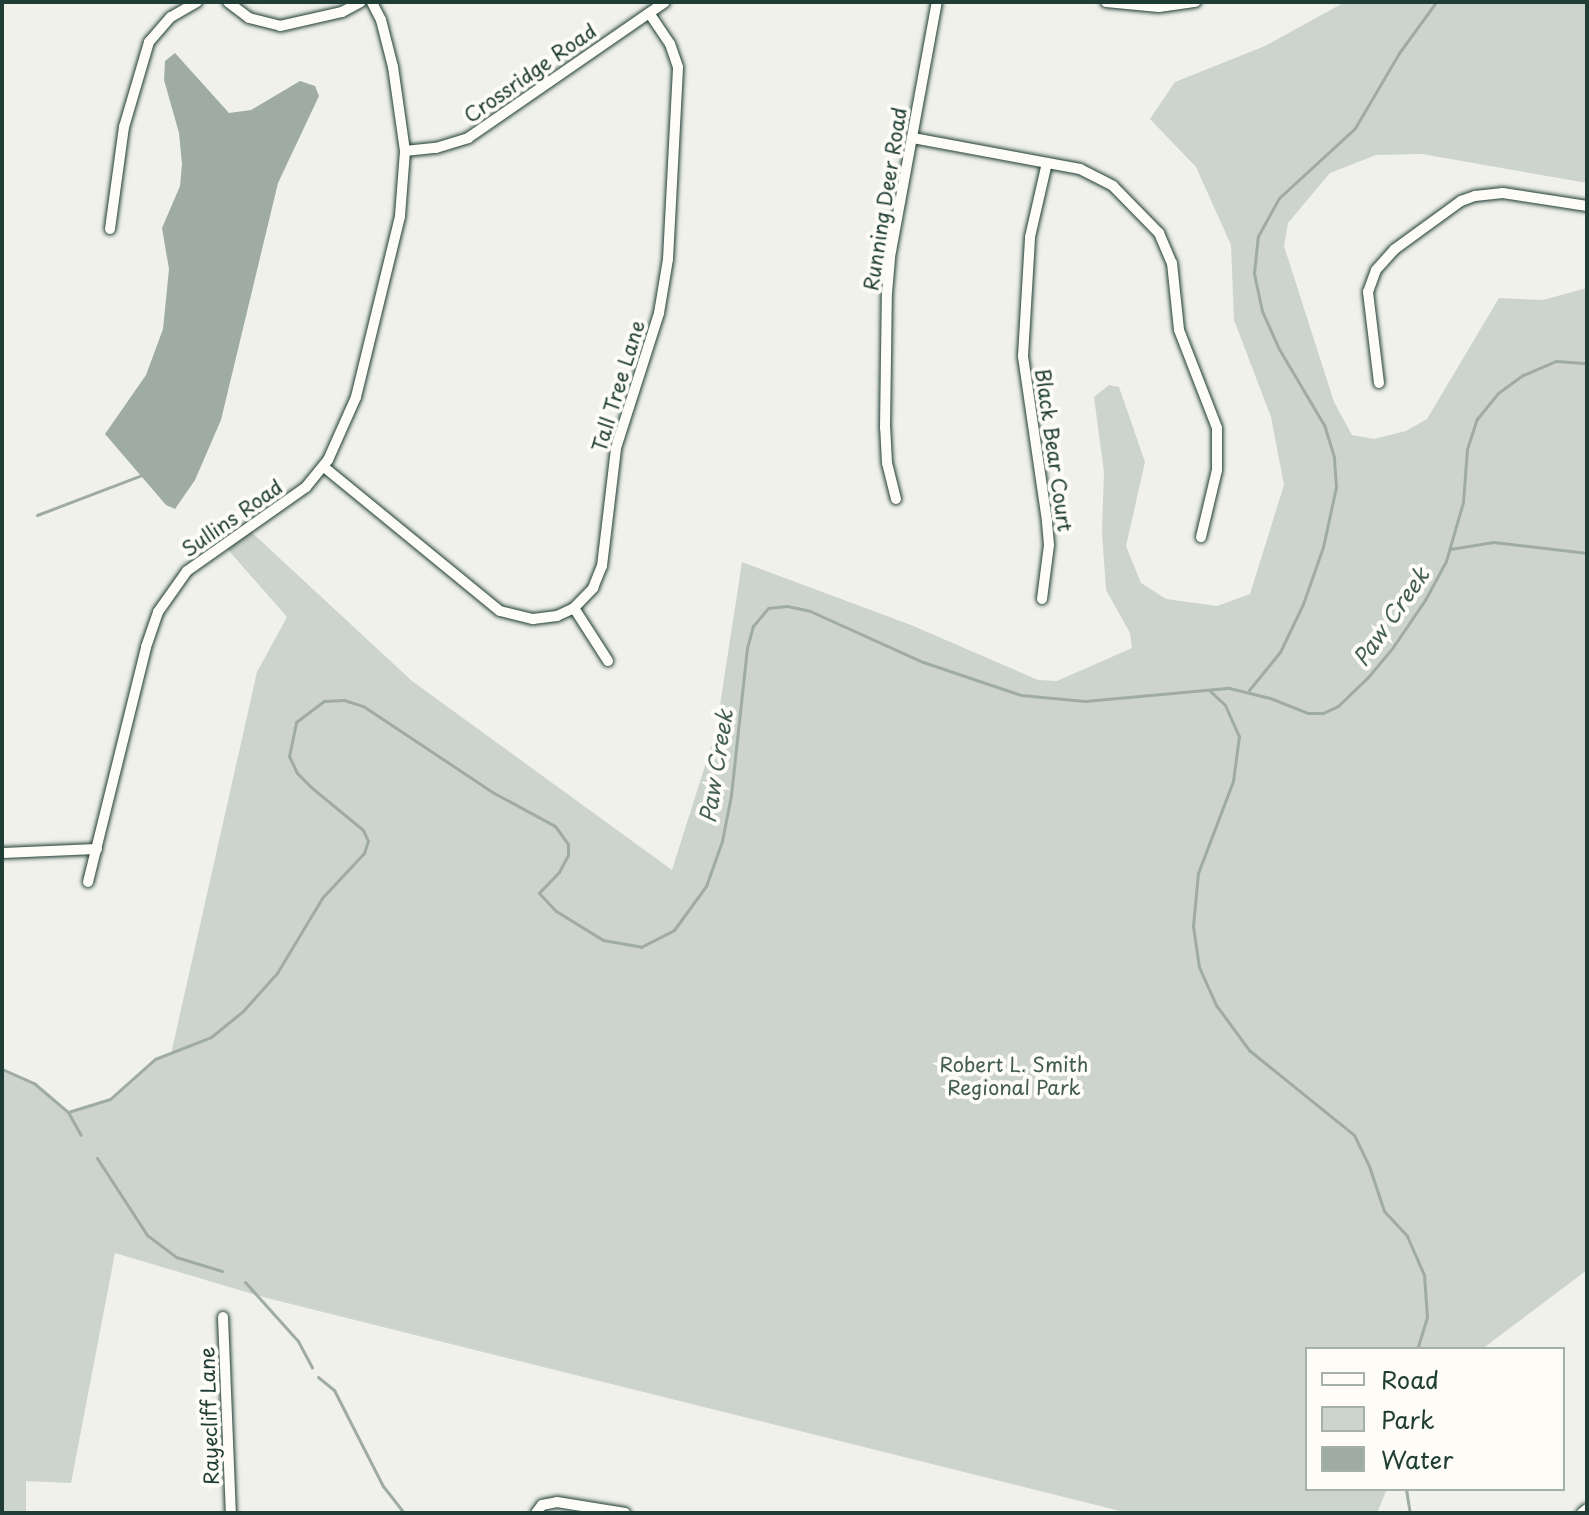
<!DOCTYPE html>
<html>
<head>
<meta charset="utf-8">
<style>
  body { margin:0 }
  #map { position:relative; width:1589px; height:1515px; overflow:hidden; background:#f0f1eb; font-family:"Playpen Sans",sans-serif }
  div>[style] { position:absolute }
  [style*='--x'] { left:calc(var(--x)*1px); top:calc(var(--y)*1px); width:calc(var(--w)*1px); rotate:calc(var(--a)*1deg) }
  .green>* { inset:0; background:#cdd3cd }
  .water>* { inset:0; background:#9faca4 }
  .stream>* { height:3px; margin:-1.5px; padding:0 1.5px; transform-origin:1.5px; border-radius:1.5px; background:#9faca4 }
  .roads { filter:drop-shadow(0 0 2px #1f3d34) drop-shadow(0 0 2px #1f3d34) }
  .minor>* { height:10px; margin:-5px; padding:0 5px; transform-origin:5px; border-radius:5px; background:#fdfcf7 }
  span { translate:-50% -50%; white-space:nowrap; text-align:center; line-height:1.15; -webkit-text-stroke:8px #fdfcf7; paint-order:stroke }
  .street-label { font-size:20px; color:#1f3d34 }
  .park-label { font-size:20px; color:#425b53 }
  .water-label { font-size:22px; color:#455e56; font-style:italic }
  .frame { position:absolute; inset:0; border:4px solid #1f3d34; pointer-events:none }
  .legend { position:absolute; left:1305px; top:1347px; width:260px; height:144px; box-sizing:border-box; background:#fdfcf7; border:2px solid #a4b0a9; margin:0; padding:10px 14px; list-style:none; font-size:24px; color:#1f3d34 }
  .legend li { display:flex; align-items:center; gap:16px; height:40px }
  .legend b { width:40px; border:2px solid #a4b0a9 }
</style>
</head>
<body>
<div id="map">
  <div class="green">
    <i style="clip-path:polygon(1345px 2px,1587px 2px,1587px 183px,1422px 154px,1376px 155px,1330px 173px,1288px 223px,1284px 246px,1334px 402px,1352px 435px,1374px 439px,1406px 431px,1427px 419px,1499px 298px,1543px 300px,1587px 288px,1587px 1270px,1482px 1349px,1307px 1349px,1307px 1489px,1387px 1489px,1377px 1513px,1128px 1513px,263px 1297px,115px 1253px,71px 1483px,26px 1481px,26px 1513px,2px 1513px,2px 1069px,35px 1084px,68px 1112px,110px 1099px,155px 1059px,171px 1054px,257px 672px,287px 617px,223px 544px,248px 529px,412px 681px,672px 870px,716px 731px,742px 562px,911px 625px,1038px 680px,1057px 681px,1132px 648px,1130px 633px,1106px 590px,1102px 532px,1104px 472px,1094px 397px,1109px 385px,1119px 387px,1145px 462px,1126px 546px,1141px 583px,1166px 599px,1217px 606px,1250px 594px,1284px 485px,1271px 417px,1234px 320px,1231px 245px,1196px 167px,1150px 119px,1175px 82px,1265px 46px)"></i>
  </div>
  <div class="water">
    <i style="clip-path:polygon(175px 53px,229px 113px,251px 110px,300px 81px,315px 86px,319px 96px,278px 183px,221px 420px,195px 480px,175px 509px,166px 505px,105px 434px,146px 375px,163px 329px,169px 269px,162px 228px,180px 186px,182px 164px,179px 133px,164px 80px,165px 61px)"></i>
  </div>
  <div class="stream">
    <i style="--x:37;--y:515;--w:112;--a:-20.9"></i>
    <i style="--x:1450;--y:549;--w:44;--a:-9.2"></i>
    <i style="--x:1493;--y:542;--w:95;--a:6.7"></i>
    <i style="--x:1209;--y:690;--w:22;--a:43"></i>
    <i style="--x:1225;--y:705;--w:34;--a:66"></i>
    <i style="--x:1239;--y:736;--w:45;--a:97.6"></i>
    <i style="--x:1233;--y:781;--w:98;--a:110.8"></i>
    <i style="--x:1198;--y:873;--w:53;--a:95.4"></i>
    <i style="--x:1193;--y:926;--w:41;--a:81.7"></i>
    <i style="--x:1199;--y:967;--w:42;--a:65.9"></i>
    <i style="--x:1216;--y:1005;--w:56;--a:53.7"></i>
    <i style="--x:1249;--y:1050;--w:135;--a:39"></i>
    <i style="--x:1354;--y:1135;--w:34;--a:64"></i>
    <i style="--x:1369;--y:1166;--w:47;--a:71.6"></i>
    <i style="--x:1384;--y:1211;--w:34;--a:47"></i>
    <i style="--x:1407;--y:1236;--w:43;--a:66.4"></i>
    <i style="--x:1424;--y:1275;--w:42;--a:85.9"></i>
    <i style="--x:1427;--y:1317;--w:34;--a:107"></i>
    <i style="--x:1249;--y:690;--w:49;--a:-50.8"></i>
    <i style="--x:1280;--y:652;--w:53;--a:-64.4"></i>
    <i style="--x:1303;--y:604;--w:60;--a:-70.7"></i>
    <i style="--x:1323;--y:547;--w:61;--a:-77.8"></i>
    <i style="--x:1336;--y:487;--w:30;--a:-94"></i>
    <i style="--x:1334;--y:457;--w:34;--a:-107"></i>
    <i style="--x:1324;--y:425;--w:88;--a:-120.6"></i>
    <i style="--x:1279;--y:349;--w:42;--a:-114.1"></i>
    <i style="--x:1262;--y:311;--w:39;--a:-102"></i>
    <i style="--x:1254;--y:273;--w:37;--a:-84"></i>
    <i style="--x:1258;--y:236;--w:43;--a:-61.1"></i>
    <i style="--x:1279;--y:198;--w:103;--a:-42.6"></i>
    <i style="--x:1355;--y:128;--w:87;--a:-59.6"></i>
    <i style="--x:1399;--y:53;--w:63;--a:-54"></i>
    <i style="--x:2;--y:1069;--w:36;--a:24"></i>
    <i style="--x:35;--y:1084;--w:43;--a:40.3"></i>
    <i style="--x:68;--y:1112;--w:26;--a:61"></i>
    <i style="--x:68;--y:1112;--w:44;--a:-17.2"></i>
    <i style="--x:110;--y:1099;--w:60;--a:-41.6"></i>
    <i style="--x:155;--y:1059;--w:60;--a:-21.4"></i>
    <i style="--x:211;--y:1037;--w:41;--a:-39.1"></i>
    <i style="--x:243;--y:1011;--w:51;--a:-48.2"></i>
    <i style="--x:277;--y:973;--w:87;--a:-59"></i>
    <i style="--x:322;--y:898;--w:62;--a:-47"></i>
    <i style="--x:364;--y:853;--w:13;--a:-72"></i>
    <i style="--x:368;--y:841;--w:12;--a:-114"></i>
    <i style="--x:363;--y:830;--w:67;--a:-140.4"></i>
    <i style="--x:311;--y:787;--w:20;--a:-135"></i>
    <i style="--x:297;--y:773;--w:19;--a:-115"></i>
    <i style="--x:289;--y:756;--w:35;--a:-78"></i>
    <i style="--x:296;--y:722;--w:35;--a:-37"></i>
    <i style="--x:324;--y:701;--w:20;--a:-3"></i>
    <i style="--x:344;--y:700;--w:20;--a:18"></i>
    <i style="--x:363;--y:706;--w:157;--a:33.6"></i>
    <i style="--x:494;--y:793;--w:69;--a:28.4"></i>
    <i style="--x:555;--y:826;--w:22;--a:54"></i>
    <i style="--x:568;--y:844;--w:11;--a:90"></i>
    <i style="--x:568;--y:855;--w:19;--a:118"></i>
    <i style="--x:559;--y:872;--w:29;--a:134"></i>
    <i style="--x:539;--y:893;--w:25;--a:47"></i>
    <i style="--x:556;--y:911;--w:55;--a:31.7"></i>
    <i style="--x:603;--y:940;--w:39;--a:10"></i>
    <i style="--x:641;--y:947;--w:37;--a:-27"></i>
    <i style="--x:674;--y:930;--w:54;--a:-54"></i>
    <i style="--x:706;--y:886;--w:48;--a:-70.4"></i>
    <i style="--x:722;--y:841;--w:47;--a:-78.9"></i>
    <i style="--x:731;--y:795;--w:148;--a:-83.8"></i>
    <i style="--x:747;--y:648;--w:23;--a:-75"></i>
    <i style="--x:753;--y:626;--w:23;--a:-50"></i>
    <i style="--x:768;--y:608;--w:19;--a:-6"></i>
    <i style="--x:787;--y:606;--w:24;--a:12"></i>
    <i style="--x:810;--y:611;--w:124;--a:24.3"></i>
    <i style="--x:923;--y:662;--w:103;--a:18.6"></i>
    <i style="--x:1021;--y:695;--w:64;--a:5.4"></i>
    <i style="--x:1085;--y:701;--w:145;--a:-5.2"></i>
    <i style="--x:1229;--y:688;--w:42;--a:13.7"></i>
    <i style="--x:1270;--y:698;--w:41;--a:21.5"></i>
    <i style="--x:1308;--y:713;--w:15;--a:0"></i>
    <i style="--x:1323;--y:713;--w:17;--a:-25"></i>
    <i style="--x:1338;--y:706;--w:42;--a:-44"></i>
    <i style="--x:1368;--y:677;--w:39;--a:-50"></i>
    <i style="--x:1393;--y:647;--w:57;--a:-55.8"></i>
    <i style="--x:1425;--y:600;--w:44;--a:-61.7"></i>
    <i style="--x:1446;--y:561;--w:61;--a:-73.9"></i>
    <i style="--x:1463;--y:502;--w:53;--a:-85.7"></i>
    <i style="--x:1467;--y:449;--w:32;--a:-72"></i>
    <i style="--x:1477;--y:419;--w:33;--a:-51"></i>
    <i style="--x:1498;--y:393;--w:31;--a:-36"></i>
    <i style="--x:1523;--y:375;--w:36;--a:-23"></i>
    <i style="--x:1556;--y:361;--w:31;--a:4"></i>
    <i style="--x:97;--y:1158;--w:92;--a:57"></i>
    <i style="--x:147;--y:1235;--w:36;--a:37"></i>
    <i style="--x:176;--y:1257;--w:48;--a:16.9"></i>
    <i style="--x:245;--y:1282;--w:79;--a:48.1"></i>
    <i style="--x:298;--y:1341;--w:30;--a:62"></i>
    <i style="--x:318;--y:1377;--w:21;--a:39"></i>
    <i style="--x:334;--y:1390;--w:108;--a:63"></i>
    <i style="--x:383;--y:1486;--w:34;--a:52"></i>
    <i style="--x:1406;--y:1489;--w:24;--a:81"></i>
  </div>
  <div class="roads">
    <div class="minor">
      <i style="--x:228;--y:2;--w:26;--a:37"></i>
      <i style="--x:249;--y:18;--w:32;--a:14"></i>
      <i style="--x:280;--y:26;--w:64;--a:-12.7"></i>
      <i style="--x:342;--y:12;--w:21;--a:-28"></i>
      <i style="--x:1106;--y:2;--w:53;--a:5.4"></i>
      <i style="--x:1159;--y:7;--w:37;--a:-8"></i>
      <i style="--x:913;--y:138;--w:170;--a:10.5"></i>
      <i style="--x:1080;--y:169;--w:37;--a:27"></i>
      <i style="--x:1113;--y:186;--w:66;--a:45.6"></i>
      <i style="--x:1159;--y:233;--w:33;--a:67"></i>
      <i style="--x:1172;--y:263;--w:67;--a:84"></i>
      <i style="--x:1179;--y:330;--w:105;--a:68.8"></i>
      <i style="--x:1217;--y:428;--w:42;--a:90"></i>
      <i style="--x:1217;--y:470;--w:69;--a:103.4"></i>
      <i style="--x:405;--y:151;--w:31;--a:-6"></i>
      <i style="--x:436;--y:148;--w:34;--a:-17"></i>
      <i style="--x:468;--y:138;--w:239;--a:-34.6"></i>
      <i style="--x:110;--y:229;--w:103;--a:-82.2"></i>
      <i style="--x:124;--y:127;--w:89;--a:-73.6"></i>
      <i style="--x:149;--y:42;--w:33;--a:-49"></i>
      <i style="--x:171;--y:17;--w:30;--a:-30"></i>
      <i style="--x:1379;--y:383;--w:92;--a:-96.9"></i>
      <i style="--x:1368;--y:292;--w:23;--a:-70"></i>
      <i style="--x:1376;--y:270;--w:28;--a:-48"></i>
      <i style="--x:1395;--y:249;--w:82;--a:-36"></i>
      <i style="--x:1461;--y:201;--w:15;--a:-20"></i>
      <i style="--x:1475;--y:196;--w:28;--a:-6"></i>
      <i style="--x:1503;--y:193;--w:85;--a:8.8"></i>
      <i style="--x:324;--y:467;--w:227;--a:39.3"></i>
      <i style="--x:500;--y:611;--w:34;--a:14"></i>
      <i style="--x:533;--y:619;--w:24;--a:-7"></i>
      <i style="--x:557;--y:616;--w:19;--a:-25"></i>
      <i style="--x:574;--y:608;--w:28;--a:-46"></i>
      <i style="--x:593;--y:588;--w:24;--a:-68"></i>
      <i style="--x:602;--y:566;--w:119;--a:-83.2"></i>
      <i style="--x:616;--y:448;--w:142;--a:-72.3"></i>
      <i style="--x:659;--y:313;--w:55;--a:-80.5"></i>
      <i style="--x:668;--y:259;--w:192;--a:-87"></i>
      <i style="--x:678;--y:67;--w:24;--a:-109"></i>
      <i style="--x:670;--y:44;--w:37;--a:-124"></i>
      <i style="--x:896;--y:499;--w:37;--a:-104"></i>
      <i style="--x:887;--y:463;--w:35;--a:-93"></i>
      <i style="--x:885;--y:428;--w:135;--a:-89.2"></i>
      <i style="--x:887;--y:293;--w:36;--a:-85"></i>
      <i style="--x:890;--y:257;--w:259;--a:-79.6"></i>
      <i style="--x:1042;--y:599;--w:54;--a:-82.6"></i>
      <i style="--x:1049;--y:545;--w:24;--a:-95"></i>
      <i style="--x:1047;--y:521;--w:167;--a:-98.3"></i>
      <i style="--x:1023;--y:356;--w:119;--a:-86.6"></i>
      <i style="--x:1030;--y:237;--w:76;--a:-77.1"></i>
      <i style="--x:574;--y:608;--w:63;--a:57.3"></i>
      <i style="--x:2;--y:853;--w:95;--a:-2.4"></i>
      <i style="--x:88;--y:882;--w:242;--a:-76.1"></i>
      <i style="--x:146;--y:647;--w:37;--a:-71"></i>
      <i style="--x:158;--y:612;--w:50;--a:-54.7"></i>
      <i style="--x:187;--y:571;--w:146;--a:-35.2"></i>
      <i style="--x:306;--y:487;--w:35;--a:-51"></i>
      <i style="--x:328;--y:460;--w:69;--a:-66"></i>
      <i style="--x:356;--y:397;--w:186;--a:-76.3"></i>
      <i style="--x:400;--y:216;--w:65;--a:-85.6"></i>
      <i style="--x:405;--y:151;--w:85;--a:-98.1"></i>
      <i style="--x:393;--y:67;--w:49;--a:-104.3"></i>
      <i style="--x:381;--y:20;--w:20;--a:-117"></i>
      <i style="--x:223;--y:1317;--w:196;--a:87.7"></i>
      <i style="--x:536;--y:1513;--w:10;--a:-53"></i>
      <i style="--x:542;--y:1505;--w:15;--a:-11"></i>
      <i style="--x:557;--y:1502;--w:69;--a:9.2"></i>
      <i style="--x:1582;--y:1513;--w:6;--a:-39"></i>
    </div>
  </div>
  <div class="street-label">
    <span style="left:530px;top:73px;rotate:-35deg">Crossridge Road</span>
    <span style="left:885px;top:199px;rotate:-81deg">Running Deer Road</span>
    <span style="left:618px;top:386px;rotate:-73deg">Tall Tree Lane</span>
    <span style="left:1054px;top:450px;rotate:82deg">Black Bear Court</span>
    <span style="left:232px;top:518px;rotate:-35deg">Sullins Road</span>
    <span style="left:209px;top:1416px;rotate:-92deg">Rayecliff Lane</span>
  </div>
  <div class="park-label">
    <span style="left:1014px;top:1076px">Robert L. Smith<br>Regional Park</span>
  </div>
  <div class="water-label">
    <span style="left:1390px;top:616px;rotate:-55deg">Paw Creek</span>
    <span style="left:715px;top:766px;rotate:-81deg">Paw Creek</span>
  </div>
  <div class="frame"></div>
  <ul class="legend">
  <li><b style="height:10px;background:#fdfcf7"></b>Road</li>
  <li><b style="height:22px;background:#cdd3cd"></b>Park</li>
  <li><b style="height:22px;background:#9faca4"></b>Water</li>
  </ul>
</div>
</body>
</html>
